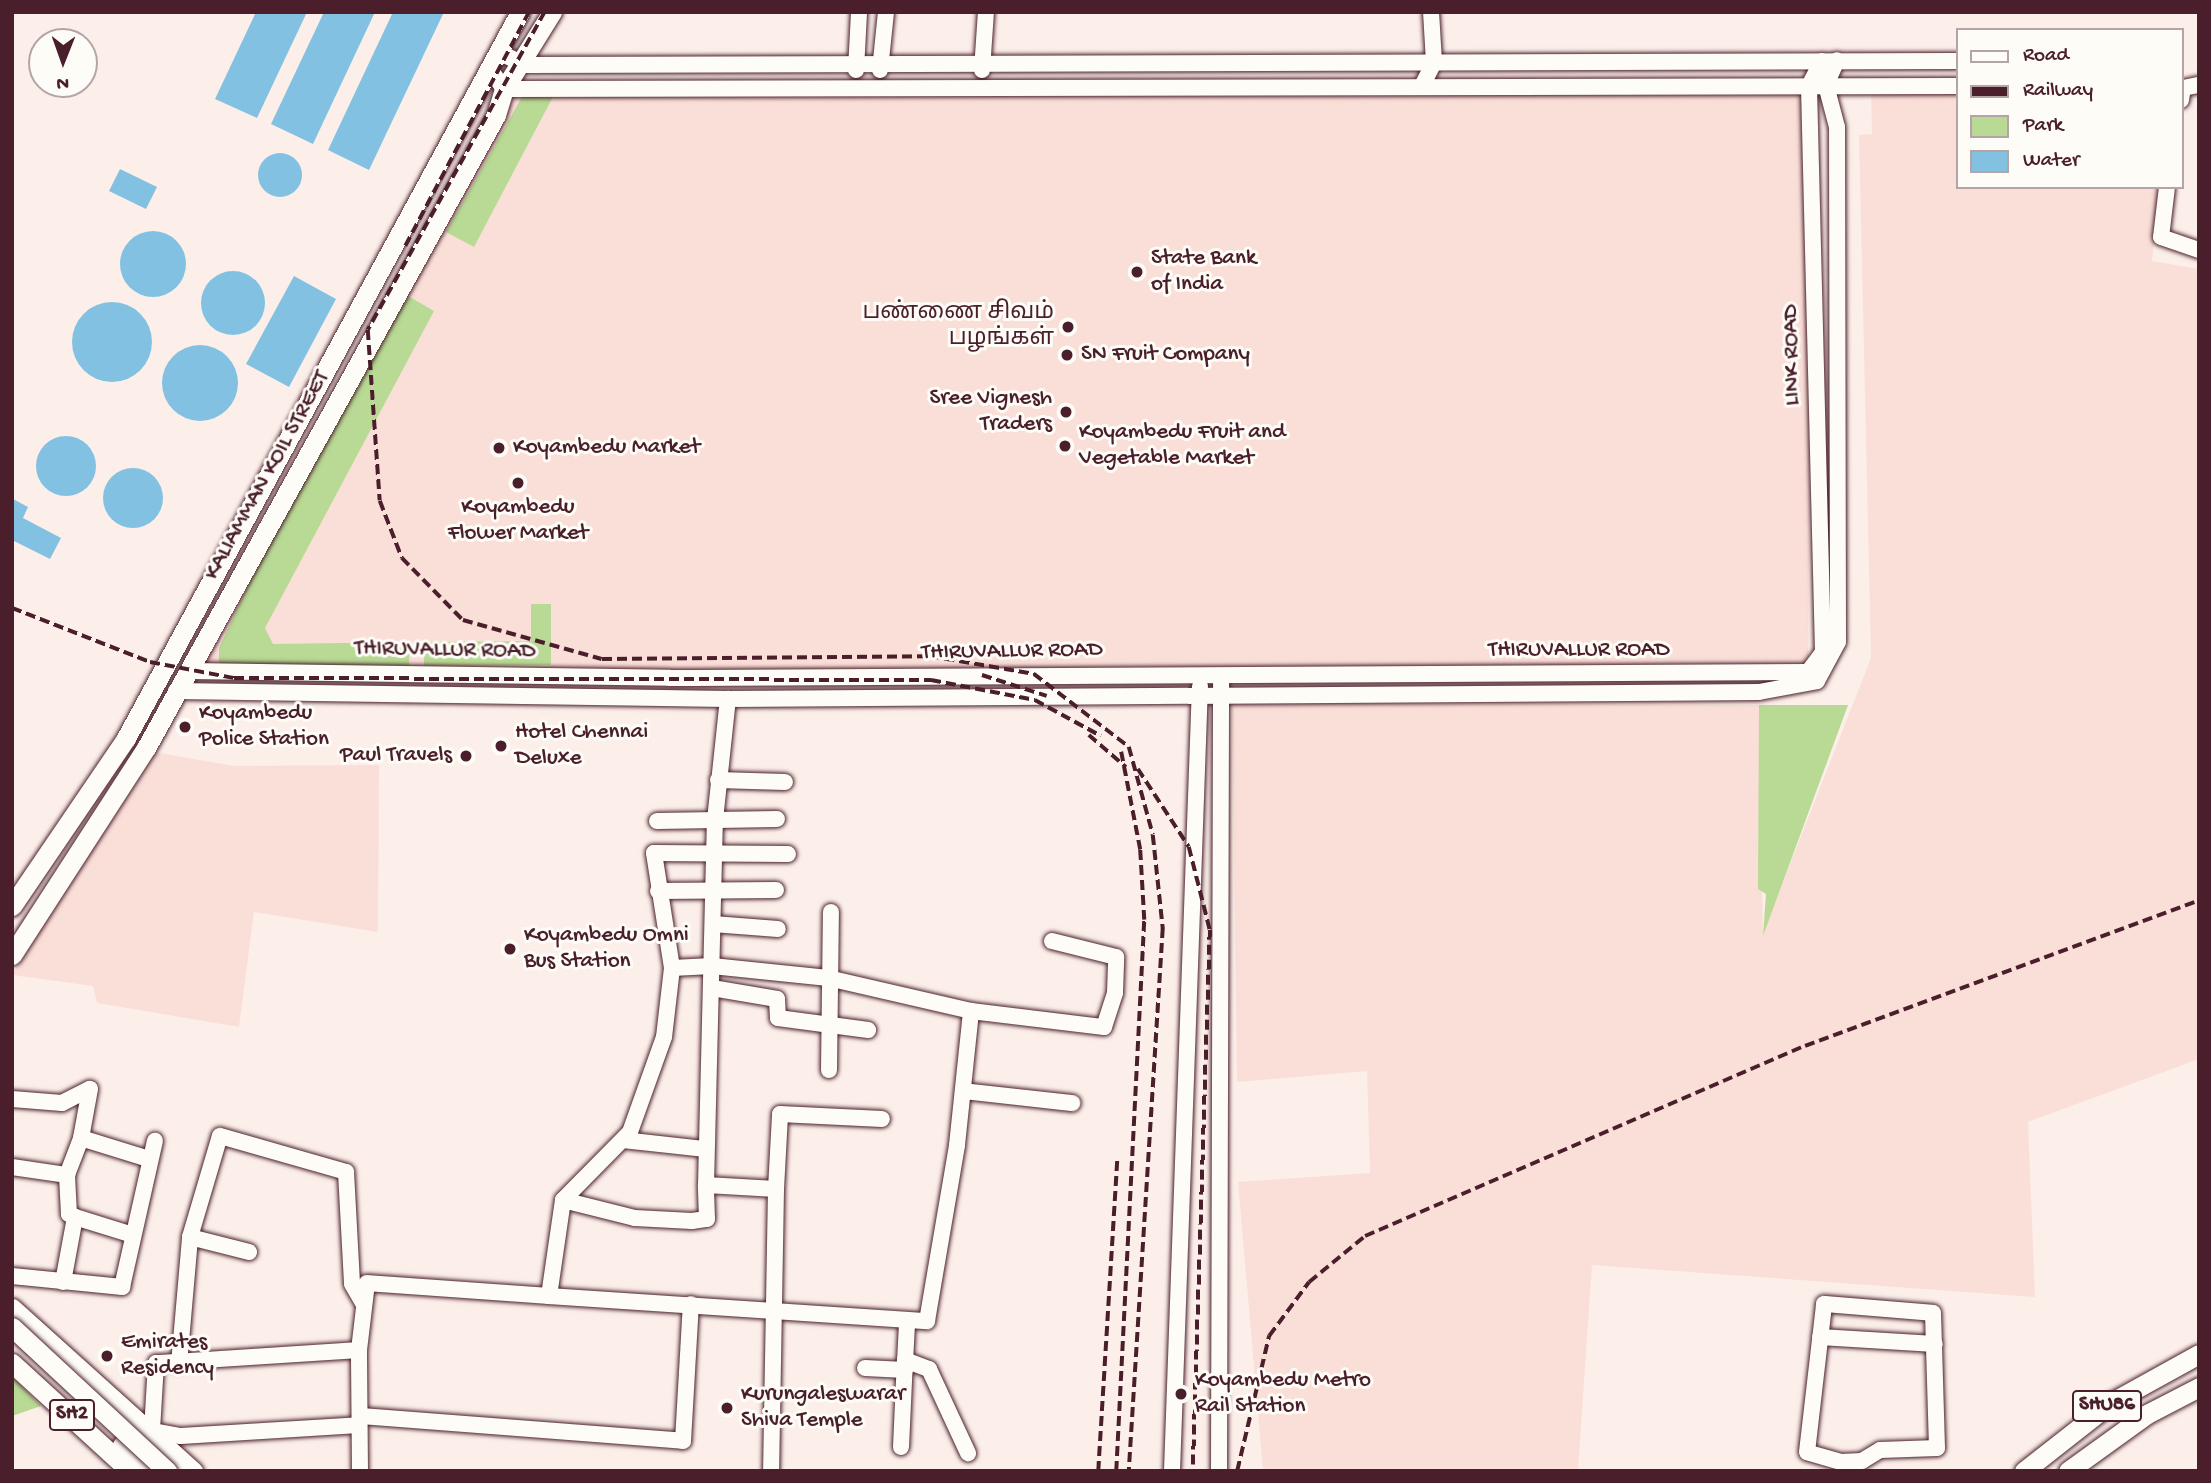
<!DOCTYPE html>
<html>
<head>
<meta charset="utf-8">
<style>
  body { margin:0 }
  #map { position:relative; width:2211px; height:1483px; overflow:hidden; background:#fcefe9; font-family:"Gochi Hand","Noto Sans Tamil",sans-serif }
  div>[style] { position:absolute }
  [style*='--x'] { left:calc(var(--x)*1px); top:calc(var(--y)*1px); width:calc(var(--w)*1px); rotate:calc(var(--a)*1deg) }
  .built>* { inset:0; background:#fadfd8 }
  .green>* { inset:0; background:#b8da94 }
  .water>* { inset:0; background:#83c1e3 }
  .round { border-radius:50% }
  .roads { filter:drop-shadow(0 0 2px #4a1f2b) drop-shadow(0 0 2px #4a1f2b) }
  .minor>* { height:16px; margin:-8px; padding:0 8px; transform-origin:8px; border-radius:8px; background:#fdfcf7 }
  .major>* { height:19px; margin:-9.5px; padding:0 9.5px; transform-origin:9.5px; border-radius:9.5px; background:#fdfcf7 }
  .rail>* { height:3.5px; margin-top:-1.75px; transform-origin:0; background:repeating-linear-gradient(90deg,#4a1f2b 0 10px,transparent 0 15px) }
  .bridges { filter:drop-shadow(0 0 2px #4a1f2b) drop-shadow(0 0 2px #4a1f2b) }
  .major-bridge>* { height:19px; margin:-9.5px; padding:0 9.5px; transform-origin:9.5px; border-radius:9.5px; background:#fdfcf7 }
  .dots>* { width:19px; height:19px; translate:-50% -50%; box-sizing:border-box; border:4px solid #fdfcf7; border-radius:50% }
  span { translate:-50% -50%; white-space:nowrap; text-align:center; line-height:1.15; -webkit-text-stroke:6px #fdfcf7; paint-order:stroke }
  .shield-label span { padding:2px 5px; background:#fdfcf7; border:2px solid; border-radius:5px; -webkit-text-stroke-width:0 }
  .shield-label { font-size:21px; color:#4a1f2b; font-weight:700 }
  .poi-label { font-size:23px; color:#4a1f2b }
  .left { translate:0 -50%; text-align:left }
  .right { translate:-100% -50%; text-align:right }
  .street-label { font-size:23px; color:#4a1f2b }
  .frame { position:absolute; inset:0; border:14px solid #4a1f2b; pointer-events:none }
  .legend { position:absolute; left:1956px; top:28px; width:228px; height:161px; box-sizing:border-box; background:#fdfcf7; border:2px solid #b5a4a5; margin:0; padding:9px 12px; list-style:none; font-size:21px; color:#4a1f2b }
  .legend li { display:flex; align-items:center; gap:14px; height:35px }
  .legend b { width:35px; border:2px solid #b5a4a5 }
  .north { position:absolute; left:28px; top:28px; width:70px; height:70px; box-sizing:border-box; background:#fdfcf7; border:2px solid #b5a4a5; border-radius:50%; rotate:181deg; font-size:19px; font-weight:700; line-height:28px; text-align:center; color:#4a1f2b }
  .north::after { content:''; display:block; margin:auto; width:24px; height:32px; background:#4a1f2b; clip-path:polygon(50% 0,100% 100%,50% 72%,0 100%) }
</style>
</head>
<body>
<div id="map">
  <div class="built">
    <i style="clip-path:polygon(522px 84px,1812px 88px,1808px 667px,777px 672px,207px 666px,205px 654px)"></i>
    <i style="clip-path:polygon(1871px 87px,1957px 90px,1957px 187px,2161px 187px,2152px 261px,2199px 269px,2199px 1059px,2028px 1122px,2035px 1297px,1592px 1265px,1578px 1471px,1263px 1471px,1238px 1182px,1370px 1173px,1367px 1071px,1237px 1082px,1232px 703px,1759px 705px,1763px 933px,1871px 658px,1859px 135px,1872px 134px)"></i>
    <i style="clip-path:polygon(148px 751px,234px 766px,379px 765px,378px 932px,254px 912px,239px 1027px,97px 1003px,93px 986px,12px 975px)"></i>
  </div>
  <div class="green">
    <i style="clip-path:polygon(556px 91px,474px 247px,446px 232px,522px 97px)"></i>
    <i style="clip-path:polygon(408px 296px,434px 311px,265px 628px,273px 644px,410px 642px,409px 667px,219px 670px,219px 648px,368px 330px)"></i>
    <i style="clip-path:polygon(531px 604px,551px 604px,551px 665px,424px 666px,424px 642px,531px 641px)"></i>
    <i style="clip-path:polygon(1759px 705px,1848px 705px,1763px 936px,1766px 894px,1758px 889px)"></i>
    <i style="clip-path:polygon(12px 1377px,41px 1406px,12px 1416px)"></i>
  </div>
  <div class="water">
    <i style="clip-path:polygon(256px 12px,307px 12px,257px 118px,215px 99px)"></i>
    <i style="clip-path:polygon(324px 12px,375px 12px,313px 144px,271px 124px)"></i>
    <i style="clip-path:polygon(393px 12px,444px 12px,369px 170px,328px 150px)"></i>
    <i class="round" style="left:258px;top:153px;width:44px;height:44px"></i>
    <i style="clip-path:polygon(120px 169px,157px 187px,146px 209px,109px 191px)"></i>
    <i class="round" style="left:120px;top:231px;width:66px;height:66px"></i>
    <i class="round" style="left:201px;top:271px;width:64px;height:64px"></i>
    <i style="clip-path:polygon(294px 276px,336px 299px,289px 387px,246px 364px)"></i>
    <i class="round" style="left:72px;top:302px;width:80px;height:80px"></i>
    <i class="round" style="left:162px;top:345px;width:76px;height:76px"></i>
    <i class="round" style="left:36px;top:436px;width:60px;height:60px"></i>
    <i class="round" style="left:103px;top:468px;width:60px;height:60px"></i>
    <i style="clip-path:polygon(13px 499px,28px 507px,23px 518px,61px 538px,50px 559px,12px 540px)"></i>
  </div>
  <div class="roads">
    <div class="minor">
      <i style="--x:499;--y:52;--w:28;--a:27"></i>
      <i style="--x:524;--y:65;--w:1433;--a:-0.16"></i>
      <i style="--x:490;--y:69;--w:24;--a:55"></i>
      <i style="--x:504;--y:89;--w:1453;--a:-0.12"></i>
      <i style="--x:856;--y:70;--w:58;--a:-87"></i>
      <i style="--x:880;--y:70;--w:58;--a:-84.1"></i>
      <i style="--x:982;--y:70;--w:58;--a:-86.1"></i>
      <i style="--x:1422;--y:86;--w:27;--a:-63"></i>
      <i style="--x:1434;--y:62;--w:50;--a:-93.4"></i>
      <i style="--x:2181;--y:100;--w:12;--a:-81"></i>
      <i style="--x:2183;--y:88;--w:16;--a:-11"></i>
      <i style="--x:2167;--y:187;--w:50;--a:96.8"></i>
      <i style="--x:2161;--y:237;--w:40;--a:18.9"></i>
      <i style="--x:189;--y:671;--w:481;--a:0.8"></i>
      <i style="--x:670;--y:678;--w:1138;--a:-0.3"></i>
      <i style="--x:1808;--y:672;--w:25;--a:-53"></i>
      <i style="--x:1823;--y:652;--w:566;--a:-91.42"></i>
      <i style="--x:1809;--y:86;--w:28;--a:-63"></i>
      <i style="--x:176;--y:691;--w:552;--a:0.83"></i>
      <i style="--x:728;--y:699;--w:1031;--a:-0.39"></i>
      <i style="--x:1759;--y:692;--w:59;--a:-10.7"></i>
      <i style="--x:1817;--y:681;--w:44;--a:-61.7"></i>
      <i style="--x:1838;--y:642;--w:515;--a:-90.11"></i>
      <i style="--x:1837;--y:127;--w:43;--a:-104.7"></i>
      <i style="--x:1826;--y:85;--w:27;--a:-66"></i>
      <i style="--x:718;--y:780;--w:67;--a:1.7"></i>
      <i style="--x:657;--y:821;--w:120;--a:-1"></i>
      <i style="--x:788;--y:854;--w:134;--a:-179.6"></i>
      <i style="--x:654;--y:853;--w:116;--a:81.1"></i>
      <i style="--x:672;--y:968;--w:69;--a:96.6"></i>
      <i style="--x:664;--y:1037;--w:101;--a:109.7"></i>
      <i style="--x:630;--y:1132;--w:95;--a:134.6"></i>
      <i style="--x:563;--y:1200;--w:97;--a:98.3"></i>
      <i style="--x:549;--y:1296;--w:379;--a:3.8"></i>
      <i style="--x:927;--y:1321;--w:179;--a:-80.3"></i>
      <i style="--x:957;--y:1145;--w:135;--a:-84"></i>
      <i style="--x:658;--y:891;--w:118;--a:-0.5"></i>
      <i style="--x:713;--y:924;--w:65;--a:4.4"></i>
      <i style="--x:672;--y:968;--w:40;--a:-2.9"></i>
      <i style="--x:712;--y:966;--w:117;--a:5.9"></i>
      <i style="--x:828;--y:978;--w:147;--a:13"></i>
      <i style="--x:971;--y:1011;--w:134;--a:6.9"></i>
      <i style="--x:1104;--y:1027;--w:36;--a:-72"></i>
      <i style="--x:1115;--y:993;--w:36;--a:-88"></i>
      <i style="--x:1116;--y:957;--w:66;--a:-166"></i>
      <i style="--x:712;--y:988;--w:66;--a:9.6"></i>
      <i style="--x:777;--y:999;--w:19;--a:87"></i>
      <i style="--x:778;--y:1018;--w:91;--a:7.6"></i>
      <i style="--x:829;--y:1070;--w:158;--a:-89.3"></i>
      <i style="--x:963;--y:1091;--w:110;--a:6.3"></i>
      <i style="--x:12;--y:1099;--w:50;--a:4.6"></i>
      <i style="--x:62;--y:1103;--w:31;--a:-27"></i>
      <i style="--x:81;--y:1138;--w:50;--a:-79.6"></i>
      <i style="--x:623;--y:1140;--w:81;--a:6.3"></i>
      <i style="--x:12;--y:1167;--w:56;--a:8.3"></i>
      <i style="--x:706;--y:1185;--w:365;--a:-88.6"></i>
      <i style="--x:715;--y:820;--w:122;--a:-83.9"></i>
      <i style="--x:776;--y:1189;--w:75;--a:-86.9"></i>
      <i style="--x:780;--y:1114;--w:102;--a:2.8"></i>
      <i style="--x:563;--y:1200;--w:74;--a:14"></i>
      <i style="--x:635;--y:1218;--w:57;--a:3"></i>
      <i style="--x:692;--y:1221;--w:15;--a:-8"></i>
      <i style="--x:707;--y:1219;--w:34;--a:-92"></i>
      <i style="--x:706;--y:1185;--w:70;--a:3.3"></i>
      <i style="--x:776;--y:1189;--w:282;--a:91"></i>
      <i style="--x:75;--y:1217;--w:61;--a:17.2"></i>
      <i style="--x:190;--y:1237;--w:61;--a:14.3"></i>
      <i style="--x:12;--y:1276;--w:111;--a:5.7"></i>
      <i style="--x:122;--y:1287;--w:150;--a:-77.3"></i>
      <i style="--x:63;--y:1282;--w:66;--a:-79.5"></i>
      <i style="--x:75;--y:1217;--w:7;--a:-153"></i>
      <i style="--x:69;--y:1214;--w:39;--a:-93"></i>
      <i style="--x:67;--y:1175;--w:40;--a:-69"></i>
      <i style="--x:81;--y:1138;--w:71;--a:17.2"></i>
      <i style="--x:1824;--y:1304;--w:109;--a:4.7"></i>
      <i style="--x:1933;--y:1313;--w:135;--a:88.3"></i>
      <i style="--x:1937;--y:1448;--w:57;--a:178"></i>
      <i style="--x:1880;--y:1450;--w:21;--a:149"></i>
      <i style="--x:1862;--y:1461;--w:21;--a:177"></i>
      <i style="--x:1841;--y:1462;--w:35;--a:-164"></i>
      <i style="--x:1807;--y:1452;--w:149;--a:-83.4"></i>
      <i style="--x:907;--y:1324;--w:36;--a:93"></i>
      <i style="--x:905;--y:1360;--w:26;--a:21"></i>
      <i style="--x:929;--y:1369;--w:93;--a:65.1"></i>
      <i style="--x:1820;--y:1337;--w:115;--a:3.5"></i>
      <i style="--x:359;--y:1350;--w:203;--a:176.3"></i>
      <i style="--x:156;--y:1363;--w:68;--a:93.4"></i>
      <i style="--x:152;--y:1431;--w:29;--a:10"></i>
      <i style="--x:181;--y:1436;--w:178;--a:-3.5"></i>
      <i style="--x:179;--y:1364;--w:127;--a:-85"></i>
      <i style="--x:190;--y:1237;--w:105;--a:-73.5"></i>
      <i style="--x:220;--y:1136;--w:131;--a:15.9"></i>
      <i style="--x:346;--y:1172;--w:112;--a:86.9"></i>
      <i style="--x:352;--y:1284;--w:24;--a:60"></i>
      <i style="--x:865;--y:1368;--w:40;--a:2.9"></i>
      <i style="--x:361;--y:1416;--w:323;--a:4.4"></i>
      <i style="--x:683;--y:1441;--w:137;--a:-86.7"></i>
      <i style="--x:901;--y:1447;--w:87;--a:-87.4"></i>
      <i style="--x:360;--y:1471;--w:121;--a:-90.5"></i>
      <i style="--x:359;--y:1350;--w:67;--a:-83.2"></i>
      <i style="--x:367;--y:1283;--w:182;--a:4.1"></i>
      <i style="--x:1172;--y:1471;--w:785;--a:-87.96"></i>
      <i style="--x:1219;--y:1471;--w:788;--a:-89.85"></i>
    </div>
    <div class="major">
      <i style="--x:12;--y:906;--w:203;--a:-55.8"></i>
      <i style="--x:126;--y:738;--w:826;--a:-61.51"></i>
      <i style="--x:12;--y:955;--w:247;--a:-57.1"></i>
      <i style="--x:146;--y:748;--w:723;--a:-61.06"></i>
      <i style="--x:496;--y:115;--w:27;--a:-73"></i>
      <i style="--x:504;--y:89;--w:91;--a:-58.1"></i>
      <i style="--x:12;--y:1308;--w:244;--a:42"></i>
      <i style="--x:12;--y:1363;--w:160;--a:42.5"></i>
      <i style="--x:122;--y:1445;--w:37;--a:44"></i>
      <i style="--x:2024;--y:1471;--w:112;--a:-38.1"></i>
      <i style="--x:2112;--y:1402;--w:99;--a:-28.9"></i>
      <i style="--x:2068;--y:1471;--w:97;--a:-35.8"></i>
      <i style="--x:2147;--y:1414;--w:59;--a:-27.4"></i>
    </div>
  </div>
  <div class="rail">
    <i style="--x:545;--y:12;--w:364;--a:119.1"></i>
    <i style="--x:368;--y:330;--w:171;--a:86"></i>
    <i style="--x:380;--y:501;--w:61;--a:68.9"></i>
    <i style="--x:402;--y:558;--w:87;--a:45.5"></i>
    <i style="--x:463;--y:620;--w:144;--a:15.7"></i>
    <i style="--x:602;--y:659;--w:328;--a:-0.5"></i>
    <i style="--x:930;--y:656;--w:106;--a:9.8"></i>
    <i style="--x:1034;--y:674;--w:120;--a:37.5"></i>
    <i style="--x:1129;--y:747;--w:91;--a:74.7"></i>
    <i style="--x:1153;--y:835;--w:94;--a:83.9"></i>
    <i style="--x:1163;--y:928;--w:544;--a:93.58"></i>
    <i style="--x:405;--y:246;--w:265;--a:-62.1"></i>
    <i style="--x:12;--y:608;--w:148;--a:21.4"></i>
    <i style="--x:150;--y:662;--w:86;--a:10.8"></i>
    <i style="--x:234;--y:678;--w:697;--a:0.16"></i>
    <i style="--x:931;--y:680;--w:106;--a:10.9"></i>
    <i style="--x:1035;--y:700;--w:75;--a:28.6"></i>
    <i style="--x:982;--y:675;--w:68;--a:17.9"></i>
    <i style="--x:1089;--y:735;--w:49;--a:40.9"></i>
    <i style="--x:1138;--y:769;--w:93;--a:56.8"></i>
    <i style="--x:1189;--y:847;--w:86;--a:75.8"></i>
    <i style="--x:1210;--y:930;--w:541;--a:91.8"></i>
    <i style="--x:1098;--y:1471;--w:315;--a:-86.5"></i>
    <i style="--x:1116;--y:1471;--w:552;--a:-87.09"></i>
    <i style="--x:1144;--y:920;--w:70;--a:-93.3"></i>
    <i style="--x:1140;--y:850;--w:100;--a:-101"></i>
    <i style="--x:1237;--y:1471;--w:139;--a:-76.7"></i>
    <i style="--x:1269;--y:1336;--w:67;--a:-53.5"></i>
    <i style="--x:1309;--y:1282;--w:72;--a:-39.4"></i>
    <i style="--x:1365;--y:1236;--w:479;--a:-23.4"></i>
    <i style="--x:1805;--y:1046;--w:420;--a:-20.3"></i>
  </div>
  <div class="bridges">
    <div class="major-bridge">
      <i style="--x:12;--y:1327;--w:212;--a:42.9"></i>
    </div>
  </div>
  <div class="dots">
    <i style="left:1137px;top:272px;background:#4a1f2b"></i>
    <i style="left:1068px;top:327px;background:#4a1f2b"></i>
    <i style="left:1067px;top:355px;background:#4a1f2b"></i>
    <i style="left:1066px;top:412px;background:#4a1f2b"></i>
    <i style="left:1065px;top:446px;background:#4a1f2b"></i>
    <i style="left:499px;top:448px;background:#4a1f2b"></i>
    <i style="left:518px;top:483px;background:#4a1f2b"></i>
    <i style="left:185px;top:727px;background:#4a1f2b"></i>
    <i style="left:501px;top:746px;background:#4a1f2b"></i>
    <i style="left:466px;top:756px;background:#4a1f2b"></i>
    <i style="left:510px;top:949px;background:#4a1f2b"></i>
    <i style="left:107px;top:1356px;background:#4a1f2b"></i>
    <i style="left:1181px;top:1394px;background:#4a1f2b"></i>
    <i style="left:727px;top:1408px;background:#4a1f2b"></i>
  </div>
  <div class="shield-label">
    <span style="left:2107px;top:1406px">SHU86</span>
    <span style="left:72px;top:1415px">SH2</span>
  </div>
  <div class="poi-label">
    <span class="left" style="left:1151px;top:272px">State Bank<br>of India</span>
    <span class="right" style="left:1054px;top:327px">பண்ணை சிவம்<br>பழங்கள்</span>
    <span class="left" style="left:1081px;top:355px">SN Fruit Company</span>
    <span class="right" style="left:1052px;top:412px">Sree Vignesh<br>Traders</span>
    <span class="left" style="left:1079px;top:446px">Koyambedu Fruit and<br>Vegetable Market</span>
    <span class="left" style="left:513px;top:448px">Koyambedu Market</span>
    <span style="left:518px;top:521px">Koyambedu<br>Flower Market</span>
    <span class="left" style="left:199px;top:727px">Koyambedu<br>Police Station</span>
    <span class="left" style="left:515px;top:746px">Hotel Chennai<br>Deluxe</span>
    <span class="right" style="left:452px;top:756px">Paul Travels</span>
    <span class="left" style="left:524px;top:949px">Koyambedu Omni<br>Bus Station</span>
    <span class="left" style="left:121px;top:1356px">Emirates<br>Residency</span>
    <span class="left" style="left:1195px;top:1394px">Koyambedu Metro<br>Rail Station</span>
    <span class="left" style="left:741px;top:1408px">Kurungaleswarar<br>Shiva Temple</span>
  </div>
  <div class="street-label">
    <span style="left:1793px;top:355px;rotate:-91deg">LINK ROAD</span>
    <span style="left:268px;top:476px;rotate:-61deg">KALIAMMAN KOIL STREET</span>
    <span style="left:445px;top:651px;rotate:1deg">THIRUVALLUR ROAD</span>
    <span style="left:1579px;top:651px">THIRUVALLUR ROAD</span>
    <span style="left:1012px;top:652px;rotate:-1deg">THIRUVALLUR ROAD</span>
  </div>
  <div class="frame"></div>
  <ul class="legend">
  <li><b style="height:9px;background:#fdfcf7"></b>Road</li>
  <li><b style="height:9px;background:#4a1f2b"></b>Railway</li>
  <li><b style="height:19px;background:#b8da94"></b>Park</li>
  <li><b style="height:19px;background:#83c1e3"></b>Water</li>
  </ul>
  <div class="north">N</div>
</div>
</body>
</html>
